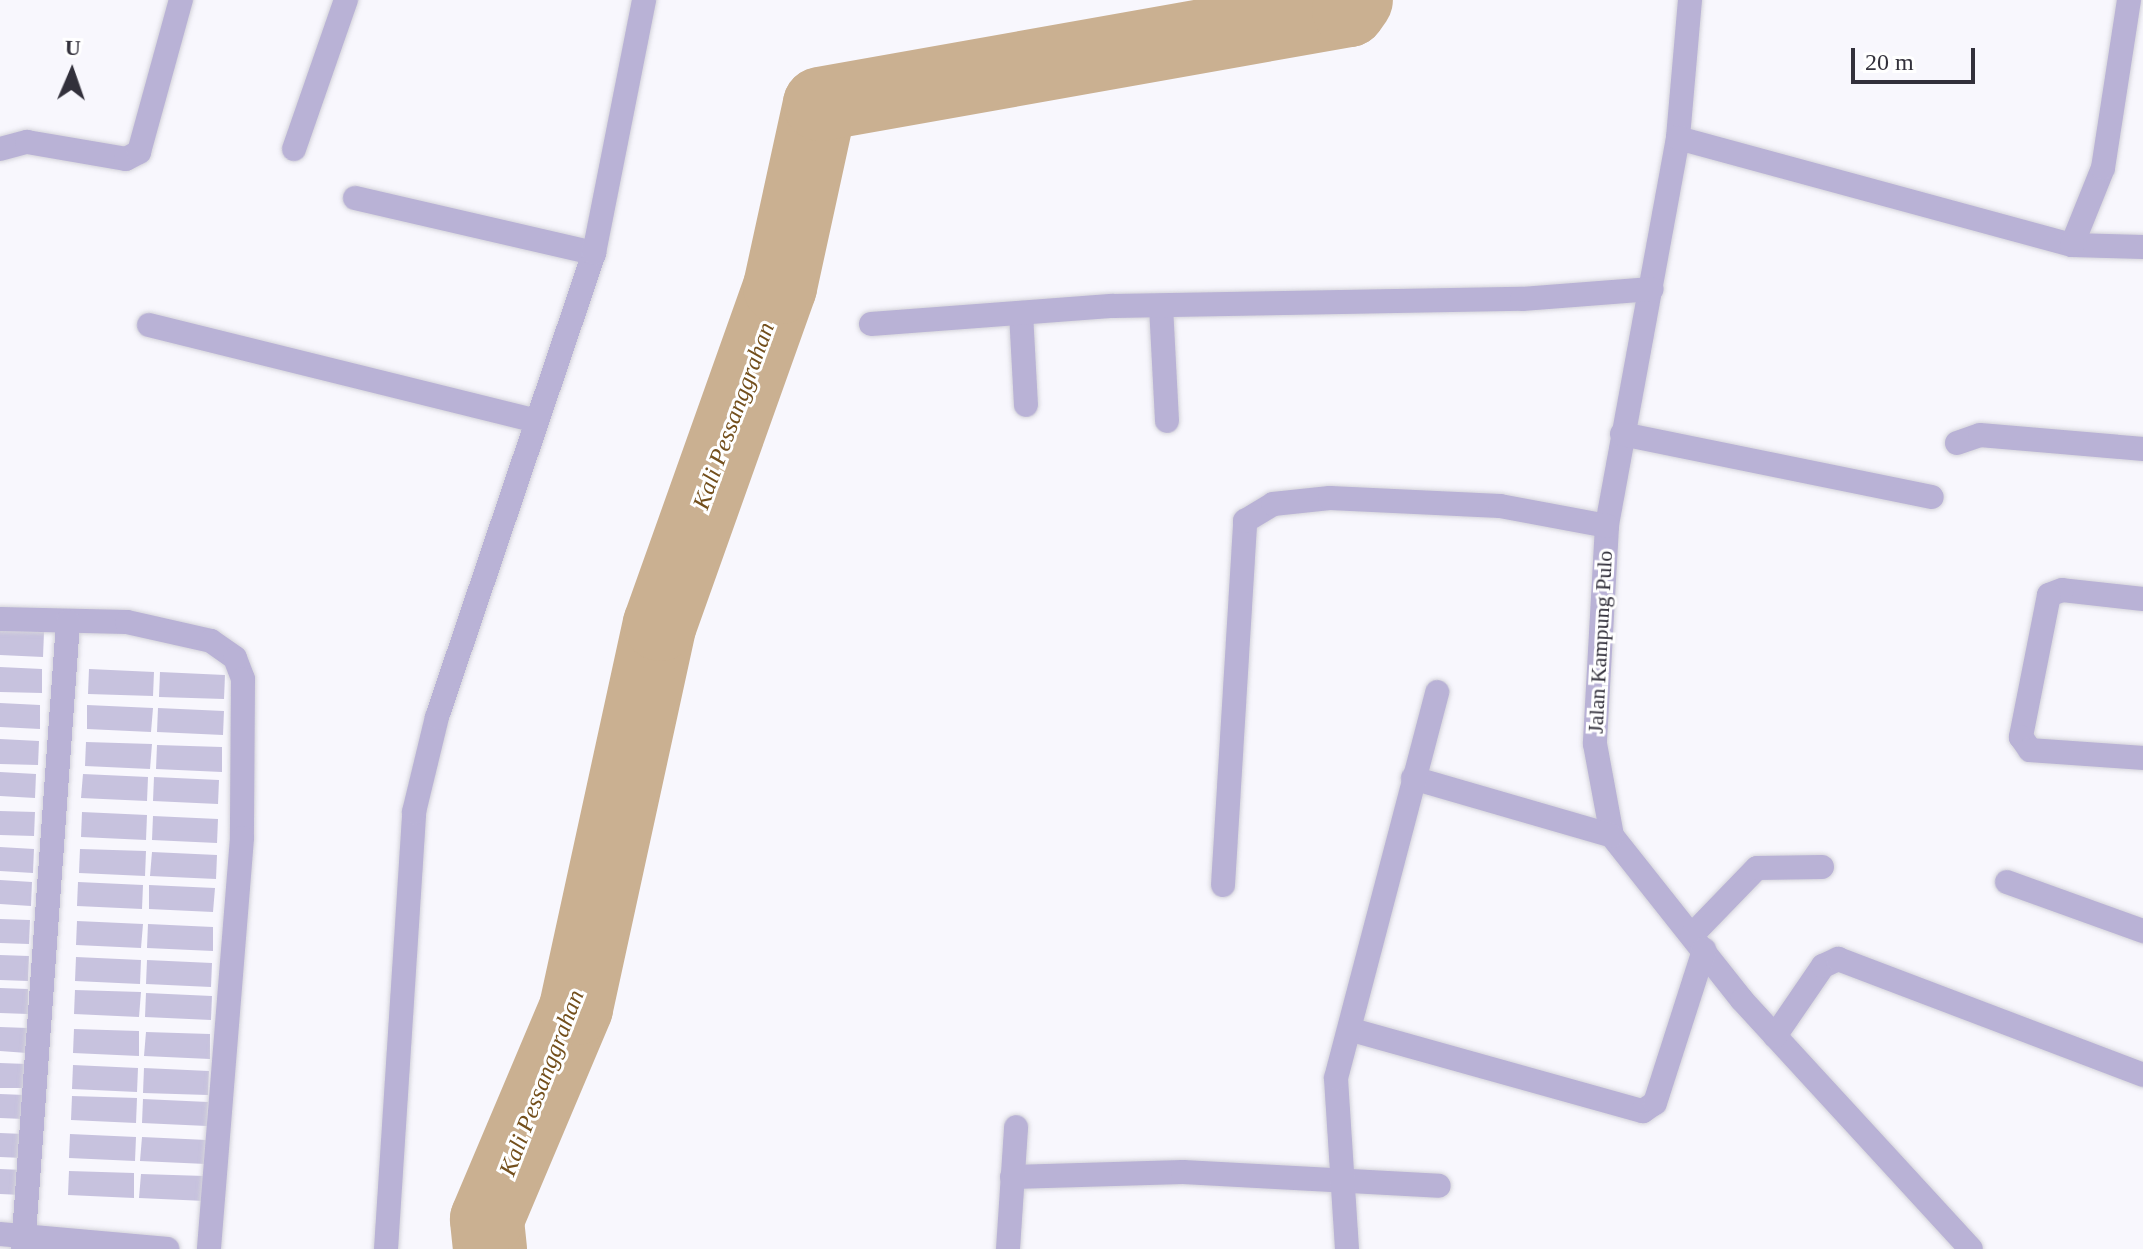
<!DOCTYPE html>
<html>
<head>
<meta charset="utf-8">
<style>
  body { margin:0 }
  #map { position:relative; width:2143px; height:1249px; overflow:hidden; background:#f8f7fd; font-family:"Times New Roman",serif }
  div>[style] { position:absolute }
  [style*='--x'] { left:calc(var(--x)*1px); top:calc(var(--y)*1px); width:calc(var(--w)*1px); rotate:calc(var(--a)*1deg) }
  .river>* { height:74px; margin:-37px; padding:0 37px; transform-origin:37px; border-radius:37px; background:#cab091 }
  .building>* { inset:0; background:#c7c2de }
  .roads { filter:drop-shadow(0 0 2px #d4d3da) drop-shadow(0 0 2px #d4d3da) }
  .minor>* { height:24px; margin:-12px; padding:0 12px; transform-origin:12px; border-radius:12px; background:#b9b2d6 }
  span { translate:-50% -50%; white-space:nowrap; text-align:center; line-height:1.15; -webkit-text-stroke:6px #fff; paint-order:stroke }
  .street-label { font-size:22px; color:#32303b }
  .water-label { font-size:24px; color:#734f1c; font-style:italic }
  .north { position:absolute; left:32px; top:32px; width:80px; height:80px; -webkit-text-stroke:6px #fff; paint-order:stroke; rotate:2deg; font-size:22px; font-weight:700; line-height:32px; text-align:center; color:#32303b }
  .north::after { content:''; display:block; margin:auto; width:28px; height:36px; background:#32303b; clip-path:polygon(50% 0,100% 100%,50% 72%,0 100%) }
  .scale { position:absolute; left:1851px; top:48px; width:124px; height:36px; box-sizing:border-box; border:4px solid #32303b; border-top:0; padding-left:10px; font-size:24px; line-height:28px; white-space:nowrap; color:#32303b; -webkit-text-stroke:6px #fff; paint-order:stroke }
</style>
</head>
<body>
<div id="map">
  <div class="river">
    <i style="--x:490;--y:1249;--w:30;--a:-96"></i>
    <i style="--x:487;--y:1219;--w:229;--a:-67.1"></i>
    <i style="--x:576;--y:1008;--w:393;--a:-77.7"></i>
    <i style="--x:660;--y:624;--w:358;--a:-70.4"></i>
    <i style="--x:780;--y:287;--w:187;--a:-77.7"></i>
    <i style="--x:820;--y:104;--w:537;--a:-10.08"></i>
    <i style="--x:1349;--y:10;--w:12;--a:-55"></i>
  </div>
  <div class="building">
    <i style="clip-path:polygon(0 631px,44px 632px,43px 657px,0 655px)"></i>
    <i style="clip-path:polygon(0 667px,42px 669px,42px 693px,0 692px)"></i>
    <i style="clip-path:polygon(89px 669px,154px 672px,153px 696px,88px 694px)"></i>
    <i style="clip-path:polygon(160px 672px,225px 675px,224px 699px,159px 697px)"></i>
    <i style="clip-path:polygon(0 703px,40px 705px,40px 729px,0 727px)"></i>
    <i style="clip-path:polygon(87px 705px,153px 708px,151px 732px,87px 729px)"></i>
    <i style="clip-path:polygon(158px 708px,224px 711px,223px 735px,157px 732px)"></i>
    <i style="clip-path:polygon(0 739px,39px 741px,38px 765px,0 764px)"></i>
    <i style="clip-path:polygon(86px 742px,152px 744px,150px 769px,85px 766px)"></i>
    <i style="clip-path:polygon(157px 745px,222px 747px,222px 772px,156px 769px)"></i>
    <i style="clip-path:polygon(0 772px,36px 774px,35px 798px,0 796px)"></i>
    <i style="clip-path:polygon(83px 774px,148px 777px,147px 801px,81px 798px)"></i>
    <i style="clip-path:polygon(154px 777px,219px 780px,218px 804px,153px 801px)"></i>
    <i style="clip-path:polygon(0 811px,35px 812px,34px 836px,0 835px)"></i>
    <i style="clip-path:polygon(82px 812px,147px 815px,146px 840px,81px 837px)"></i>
    <i style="clip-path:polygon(153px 816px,218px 819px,217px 843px,152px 840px)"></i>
    <i style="clip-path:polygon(0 847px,34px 849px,33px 873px,0 871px)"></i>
    <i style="clip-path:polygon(80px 849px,146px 851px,145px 876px,79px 873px)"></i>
    <i style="clip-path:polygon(152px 852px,217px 855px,216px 879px,150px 876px)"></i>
    <i style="clip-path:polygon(0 880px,32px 882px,31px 906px,0 904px)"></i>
    <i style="clip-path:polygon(78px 882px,143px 885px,142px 909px,77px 906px)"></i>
    <i style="clip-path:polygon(149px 885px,215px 888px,213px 912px,149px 909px)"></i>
    <i style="clip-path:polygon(0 919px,30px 920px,29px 944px,0 943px)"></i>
    <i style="clip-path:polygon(77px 921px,143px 924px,141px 948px,76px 945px)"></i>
    <i style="clip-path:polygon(148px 924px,213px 927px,213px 951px,147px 948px)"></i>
    <i style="clip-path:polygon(0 955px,29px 956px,28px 981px,0 980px)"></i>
    <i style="clip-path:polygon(76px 957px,141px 960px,140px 984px,75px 981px)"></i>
    <i style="clip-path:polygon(147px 960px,212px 963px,211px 987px,146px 984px)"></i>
    <i style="clip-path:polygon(0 988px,28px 989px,28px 1014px,0 1013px)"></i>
    <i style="clip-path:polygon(75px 990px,141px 992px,139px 1017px,74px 1014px)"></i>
    <i style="clip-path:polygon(146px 993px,212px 996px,211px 1020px,145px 1017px)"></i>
    <i style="clip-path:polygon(0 1027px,28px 1028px,27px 1053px,0 1051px)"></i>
    <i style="clip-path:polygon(74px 1029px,139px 1031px,139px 1056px,73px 1053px)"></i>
    <i style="clip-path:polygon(146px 1032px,210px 1034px,210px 1059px,144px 1056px)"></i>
    <i style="clip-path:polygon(0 1063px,27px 1064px,26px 1088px,0 1088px)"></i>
    <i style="clip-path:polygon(73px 1065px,138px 1068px,137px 1092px,72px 1089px)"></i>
    <i style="clip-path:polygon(144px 1068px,209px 1071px,208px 1095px,143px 1093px)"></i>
    <i style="clip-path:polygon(0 1094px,25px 1095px,24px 1119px,0 1118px)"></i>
    <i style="clip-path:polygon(72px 1096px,137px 1098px,136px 1123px,71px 1120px)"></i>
    <i style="clip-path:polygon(143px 1099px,208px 1102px,207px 1126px,142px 1123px)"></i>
    <i style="clip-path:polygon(0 1133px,24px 1134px,23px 1158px,0 1157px)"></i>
    <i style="clip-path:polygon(70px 1134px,136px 1137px,135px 1161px,69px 1158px)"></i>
    <i style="clip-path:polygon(142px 1137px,207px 1140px,206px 1164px,140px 1161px)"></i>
    <i style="clip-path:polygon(0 1169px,23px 1170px,22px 1195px,0 1194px)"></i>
    <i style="clip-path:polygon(69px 1171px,134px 1173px,134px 1198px,68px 1195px)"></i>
    <i style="clip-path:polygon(141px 1174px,205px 1176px,205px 1201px,139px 1198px)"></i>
  </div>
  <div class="roads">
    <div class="minor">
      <i style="--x:1690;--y:0;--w:139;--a:95"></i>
      <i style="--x:1678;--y:138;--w:394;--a:100.4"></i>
      <i style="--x:1607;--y:526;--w:218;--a:93.2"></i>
      <i style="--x:1595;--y:744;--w:94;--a:79.5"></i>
      <i style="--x:1612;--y:836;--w:209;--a:51.6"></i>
      <i style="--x:1742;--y:1000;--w:338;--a:47.4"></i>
      <i style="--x:1678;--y:138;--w:408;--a:15.2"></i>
      <i style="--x:2072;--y:245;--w:71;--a:1.6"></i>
      <i style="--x:0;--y:149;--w:28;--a:-15"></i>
      <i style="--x:27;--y:142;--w:100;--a:9.7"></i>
      <i style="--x:126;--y:159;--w:15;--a:-28"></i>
      <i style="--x:139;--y:152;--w:158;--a:-74.6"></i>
      <i style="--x:294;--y:149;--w:158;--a:-70.8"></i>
      <i style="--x:355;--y:198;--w:245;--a:13"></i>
      <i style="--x:2072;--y:245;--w:83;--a:-68.1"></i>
      <i style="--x:2103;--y:168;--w:170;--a:-81.2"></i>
      <i style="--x:1161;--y:306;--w:115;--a:87"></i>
      <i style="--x:1021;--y:313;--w:92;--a:86.9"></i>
      <i style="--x:871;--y:324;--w:243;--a:-4.3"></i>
      <i style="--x:1113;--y:306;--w:409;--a:-1"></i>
      <i style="--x:1522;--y:299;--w:130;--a:-4.4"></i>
      <i style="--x:149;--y:325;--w:399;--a:13.9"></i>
      <i style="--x:1622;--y:434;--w:316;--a:11.5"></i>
      <i style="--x:1957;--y:443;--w:24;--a:-19"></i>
      <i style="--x:1980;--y:435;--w:164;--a:4.9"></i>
      <i style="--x:2143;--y:599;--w:81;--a:-173.7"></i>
      <i style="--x:2062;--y:590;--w:14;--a:159"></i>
      <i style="--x:2049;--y:595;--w:145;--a:101.2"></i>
      <i style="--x:2021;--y:737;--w:16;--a:55"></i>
      <i style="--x:2030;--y:750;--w:113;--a:4"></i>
      <i style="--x:0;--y:619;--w:127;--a:1.4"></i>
      <i style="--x:127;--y:622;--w:86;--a:12.7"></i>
      <i style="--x:211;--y:641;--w:29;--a:35"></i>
      <i style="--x:235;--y:658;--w:22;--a:69"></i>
      <i style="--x:243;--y:679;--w:159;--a:90.4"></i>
      <i style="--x:242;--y:838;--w:412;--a:94.6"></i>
      <i style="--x:1413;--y:778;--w:207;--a:16.2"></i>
      <i style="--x:2007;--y:882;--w:145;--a:19.8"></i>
      <i style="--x:1223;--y:885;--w:365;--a:-86.5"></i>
      <i style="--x:1245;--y:521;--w:33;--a:-31"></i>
      <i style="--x:1273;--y:504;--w:57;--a:-6"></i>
      <i style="--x:1330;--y:498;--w:170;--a:2.7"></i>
      <i style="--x:1500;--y:506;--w:109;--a:10.6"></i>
      <i style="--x:1692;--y:935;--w:93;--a:-45.9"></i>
      <i style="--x:1757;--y:868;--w:65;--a:-0.9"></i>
      <i style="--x:1352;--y:1030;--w:302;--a:15.6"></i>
      <i style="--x:1643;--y:1111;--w:14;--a:-34"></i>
      <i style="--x:1655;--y:1103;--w:161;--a:-72.2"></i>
      <i style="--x:1775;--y:1036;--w:85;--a:-55.6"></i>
      <i style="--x:1823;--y:966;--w:17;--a:-25"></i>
      <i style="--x:1838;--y:959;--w:326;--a:20.8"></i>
      <i style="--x:1012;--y:1177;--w:171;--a:-1.7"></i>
      <i style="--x:1183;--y:1172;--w:256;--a:3.1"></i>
      <i style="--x:0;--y:1234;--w:168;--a:5.1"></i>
      <i style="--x:23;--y:1249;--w:629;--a:-85.89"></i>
      <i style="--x:386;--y:1249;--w:438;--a:-86.3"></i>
      <i style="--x:414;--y:812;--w:98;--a:-76.4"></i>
      <i style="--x:437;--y:717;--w:490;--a:-71.3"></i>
      <i style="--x:594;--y:253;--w:258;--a:-78.8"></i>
      <i style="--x:1008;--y:1249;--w:122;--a:-86.2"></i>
      <i style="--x:1347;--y:1249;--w:171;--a:-93.7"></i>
      <i style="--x:1336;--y:1078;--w:399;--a:-75.3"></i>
    </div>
  </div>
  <div class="street-label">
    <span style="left:1600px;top:642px;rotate:-87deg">Jalan Kampung Pulo</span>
  </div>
  <div class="water-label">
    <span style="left:734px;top:416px;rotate:-70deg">Kali Pessanggrahan</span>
    <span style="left:542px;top:1083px;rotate:-69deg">Kali Pessanggrahan</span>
  </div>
  <div class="north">U</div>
  <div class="scale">20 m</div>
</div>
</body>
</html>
